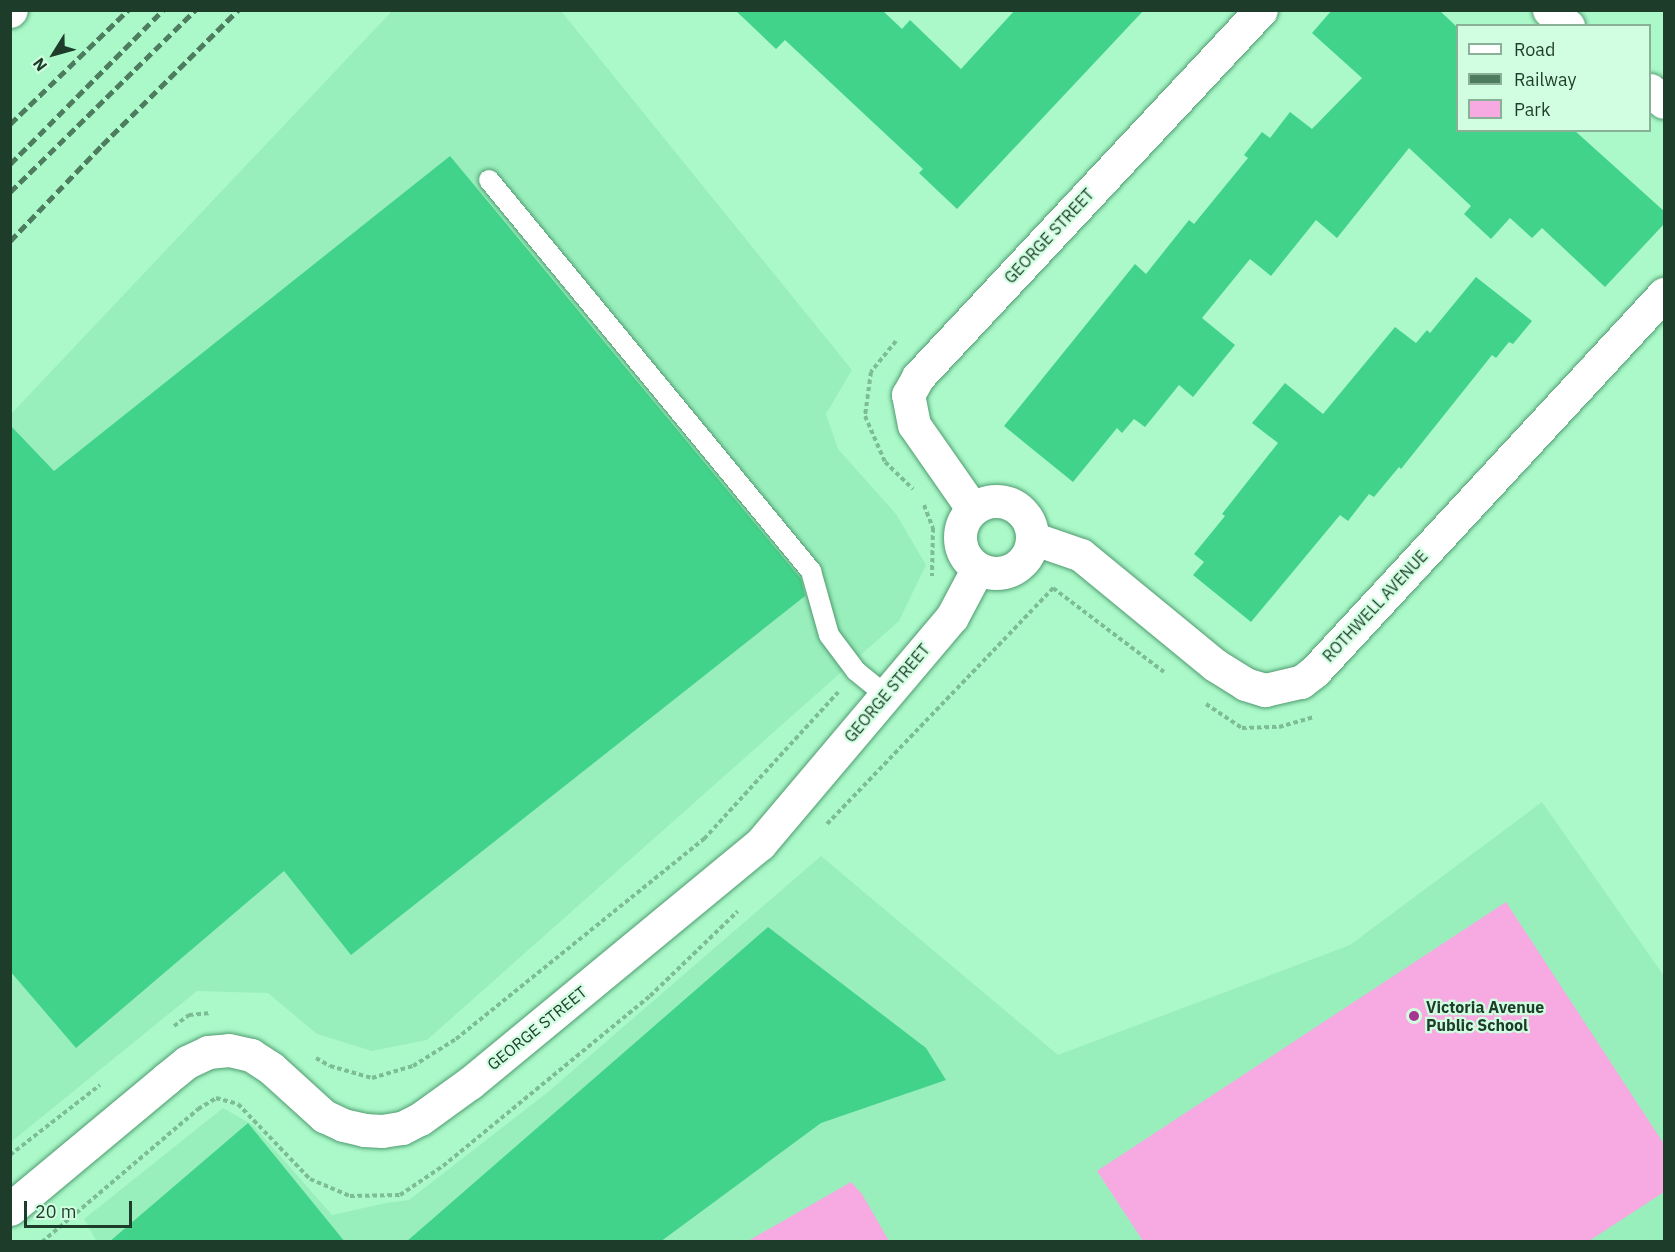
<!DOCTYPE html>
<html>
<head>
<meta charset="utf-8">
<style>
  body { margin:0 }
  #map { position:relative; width:1675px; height:1252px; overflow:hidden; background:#abf9c9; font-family:"IBM Plex Sans",sans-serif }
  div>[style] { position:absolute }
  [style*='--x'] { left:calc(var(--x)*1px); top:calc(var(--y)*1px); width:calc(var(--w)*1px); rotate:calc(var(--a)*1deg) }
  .built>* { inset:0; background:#99efbc }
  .green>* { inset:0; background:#f7a9e2 }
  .building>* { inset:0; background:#42d38a }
  .path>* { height:4px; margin-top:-2px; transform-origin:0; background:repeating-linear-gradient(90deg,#7dbd96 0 4.5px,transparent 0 7.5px) }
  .roads { filter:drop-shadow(0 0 2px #4f9b70) drop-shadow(0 0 2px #4f9b70) }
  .service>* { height:20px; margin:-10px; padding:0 10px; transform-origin:10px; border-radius:10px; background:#fff }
  .minor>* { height:33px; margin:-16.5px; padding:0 16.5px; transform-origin:16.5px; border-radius:16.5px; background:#fff }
  .minor>.ring { margin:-16.5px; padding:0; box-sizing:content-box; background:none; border:33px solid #fff; border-radius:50% }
  .rail>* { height:4.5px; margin-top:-2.25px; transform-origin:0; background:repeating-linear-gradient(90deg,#4d7c5f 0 9px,transparent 0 13.5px) }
  .dots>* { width:16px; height:16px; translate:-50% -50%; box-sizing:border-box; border:3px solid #d1fee1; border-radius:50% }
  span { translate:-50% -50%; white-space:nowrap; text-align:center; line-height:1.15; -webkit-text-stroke:4.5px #d1fee1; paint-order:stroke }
  .street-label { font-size:16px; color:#1d3d2a }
  .poi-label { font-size:16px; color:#1d3d2a; font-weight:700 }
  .left { translate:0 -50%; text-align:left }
  .frame { position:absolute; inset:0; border:12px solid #1d3d2a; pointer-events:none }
  .legend { position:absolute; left:1456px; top:24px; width:195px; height:108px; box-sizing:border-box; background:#d1fee1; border:2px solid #89b198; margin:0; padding:8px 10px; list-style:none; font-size:18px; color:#1d3d2a }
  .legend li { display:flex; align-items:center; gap:12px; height:30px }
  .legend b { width:30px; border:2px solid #89b198 }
  .north { position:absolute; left:24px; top:24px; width:60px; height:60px; -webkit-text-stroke:4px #d1fee1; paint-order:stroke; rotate:233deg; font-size:16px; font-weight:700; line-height:24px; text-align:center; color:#1d3d2a }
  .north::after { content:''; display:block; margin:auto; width:21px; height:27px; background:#1d3d2a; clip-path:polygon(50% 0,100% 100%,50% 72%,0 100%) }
  .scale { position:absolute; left:24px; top:1201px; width:108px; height:27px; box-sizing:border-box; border:3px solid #1d3d2a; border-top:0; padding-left:8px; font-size:18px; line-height:21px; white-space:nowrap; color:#1d3d2a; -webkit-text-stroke:4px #d1fee1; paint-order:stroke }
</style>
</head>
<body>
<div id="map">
  <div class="built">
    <i style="clip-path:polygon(392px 11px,561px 11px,852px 370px,826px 414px,838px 449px,896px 514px,926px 565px,899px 621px,427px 1040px,372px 1051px,317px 1034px,268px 993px,197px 991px,11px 1142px,10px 415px)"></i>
    <i style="clip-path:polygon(1542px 802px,1664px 976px,1664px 1241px,97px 1242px,84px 1219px,223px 1108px,253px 1125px,332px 1215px,386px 1203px,409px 1200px,548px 1092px,821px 856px,1058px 1055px,1350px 945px)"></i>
  </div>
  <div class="green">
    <i style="clip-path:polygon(1506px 902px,1664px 1144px,1664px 1192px,1589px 1241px,1143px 1241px,1097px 1171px)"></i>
    <i style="clip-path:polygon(851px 1182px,862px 1194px,889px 1241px,748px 1241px)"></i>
  </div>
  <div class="building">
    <i style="clip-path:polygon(735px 10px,882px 10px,902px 29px,910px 20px,961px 69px,1015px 10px,1144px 10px,957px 209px,919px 173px,923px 169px,785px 40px,776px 49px)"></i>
    <i style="clip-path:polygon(1332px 10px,1439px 10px,1458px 28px,1458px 130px,1574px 130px,1665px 212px,1665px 223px,1605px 287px,1542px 228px,1532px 238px,1510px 218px,1491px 239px,1464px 214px,1471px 206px,1409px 148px,1337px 238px,1316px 220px,1271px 276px,1250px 259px,1202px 318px,1235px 345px,1193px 397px,1179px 385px,1145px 427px,1134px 419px,1122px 433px,1117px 428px,1073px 482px,1004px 426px,1135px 264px,1146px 274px,1189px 220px,1194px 224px,1248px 158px,1244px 155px,1262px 132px,1270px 138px,1290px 112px,1312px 129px,1362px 78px,1312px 33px)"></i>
    <i style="clip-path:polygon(450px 156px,801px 579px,805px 596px,351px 955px,284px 871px,76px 1048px,10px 971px,10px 425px,54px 471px)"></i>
    <i style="clip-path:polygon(1476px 277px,1532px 321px,1513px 344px,1509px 342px,1496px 358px,1492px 355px,1401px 469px,1399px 467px,1374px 497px,1369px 494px,1348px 521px,1340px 515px,1251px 622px,1193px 575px,1204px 562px,1194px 554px,1225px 516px,1222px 514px,1278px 443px,1252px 423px,1285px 383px,1323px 414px,1395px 327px,1416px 343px,1427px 330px,1430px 333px)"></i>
    <i style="clip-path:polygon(768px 927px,926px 1048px,946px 1080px,821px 1123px,660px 1242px,406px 1242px)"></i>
    <i style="clip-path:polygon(248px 1123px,345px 1242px,109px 1242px)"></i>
  </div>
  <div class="path">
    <i style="--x:896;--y:341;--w:40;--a:129"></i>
    <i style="--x:871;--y:372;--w:44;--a:97.8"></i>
    <i style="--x:865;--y:416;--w:50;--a:66.5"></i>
    <i style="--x:885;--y:462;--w:39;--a:44"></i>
    <i style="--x:924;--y:505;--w:25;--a:69"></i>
    <i style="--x:933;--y:528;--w:48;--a:91.2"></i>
    <i style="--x:1206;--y:704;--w:43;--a:33.7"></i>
    <i style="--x:1242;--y:728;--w:37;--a:-2"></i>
    <i style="--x:1279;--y:727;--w:35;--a:-16"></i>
    <i style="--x:827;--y:824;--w:327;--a:-46.2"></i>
    <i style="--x:1053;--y:588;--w:139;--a:37.1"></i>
    <i style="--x:174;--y:1026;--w:19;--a:-36"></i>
    <i style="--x:189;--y:1015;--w:22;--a:-5"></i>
    <i style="--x:316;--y:1058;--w:16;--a:30"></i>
    <i style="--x:330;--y:1066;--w:44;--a:15.9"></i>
    <i style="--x:372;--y:1078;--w:43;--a:-16.3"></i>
    <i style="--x:413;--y:1066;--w:51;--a:-32.1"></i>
    <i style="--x:456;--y:1039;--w:319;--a:-38.9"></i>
    <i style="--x:704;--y:839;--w:199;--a:-47.6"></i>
    <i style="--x:10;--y:1155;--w:114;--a:-37.9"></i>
    <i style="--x:42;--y:1242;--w:205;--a:-40.4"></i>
    <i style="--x:198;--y:1109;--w:21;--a:-31"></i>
    <i style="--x:216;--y:1098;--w:23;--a:15"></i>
    <i style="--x:238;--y:1104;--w:104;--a:46.2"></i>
    <i style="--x:310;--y:1179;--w:43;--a:23"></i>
    <i style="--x:350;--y:1196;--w:50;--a:-1.1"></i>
    <i style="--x:400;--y:1195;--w:52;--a:-34"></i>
    <i style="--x:443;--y:1166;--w:268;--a:-39.4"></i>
    <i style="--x:650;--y:996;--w:122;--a:-44"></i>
  </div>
  <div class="roads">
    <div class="service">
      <i style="--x:489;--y:180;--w:507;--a:50.53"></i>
      <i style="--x:811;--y:571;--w:66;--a:74.3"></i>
      <i style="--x:829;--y:635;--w:45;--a:53.1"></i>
      <i style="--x:856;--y:671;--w:36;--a:39"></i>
    </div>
    <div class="minor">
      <i style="--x:1549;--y:10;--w:25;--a:40"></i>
      <i style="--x:10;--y:11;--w:1;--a:-45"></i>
      <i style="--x:1650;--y:90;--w:18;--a:41"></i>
      <i class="ring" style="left:960px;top:501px;width:39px;height:39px"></i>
      <i style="--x:972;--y:508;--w:101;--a:-124.9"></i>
      <i style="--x:914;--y:425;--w:31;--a:-101"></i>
      <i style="--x:908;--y:395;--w:21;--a:-61"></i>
      <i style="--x:918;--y:377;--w:502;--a:-46.94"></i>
      <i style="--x:1032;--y:538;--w:52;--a:19.1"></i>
      <i style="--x:1081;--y:555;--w:173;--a:39.4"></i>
      <i style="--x:1215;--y:665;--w:36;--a:32"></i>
      <i style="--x:1245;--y:684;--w:21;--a:17"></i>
      <i style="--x:1265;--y:690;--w:37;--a:-13"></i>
      <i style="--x:1301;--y:682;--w:18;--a:-38"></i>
      <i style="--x:1315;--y:671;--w:514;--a:-47.21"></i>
      <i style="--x:10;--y:1209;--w:203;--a:-39.8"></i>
      <i style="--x:166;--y:1079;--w:27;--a:-39"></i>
      <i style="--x:187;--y:1062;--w:23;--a:-25"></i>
      <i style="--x:208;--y:1052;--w:21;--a:-5"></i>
      <i style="--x:229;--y:1050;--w:23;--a:13"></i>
      <i style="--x:251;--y:1055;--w:24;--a:33"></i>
      <i style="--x:271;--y:1068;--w:72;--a:42.2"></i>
      <i style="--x:324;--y:1116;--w:21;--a:25"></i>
      <i style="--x:343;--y:1125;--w:22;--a:13"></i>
      <i style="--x:364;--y:1130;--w:18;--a:3"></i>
      <i style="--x:382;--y:1131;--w:20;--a:-9"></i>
      <i style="--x:402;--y:1128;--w:20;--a:-27"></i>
      <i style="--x:420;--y:1119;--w:62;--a:-35.8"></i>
      <i style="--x:470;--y:1083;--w:376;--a:-39.5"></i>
      <i style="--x:760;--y:844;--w:297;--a:-49.8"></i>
      <i style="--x:952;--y:617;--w:55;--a:-62"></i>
    </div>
  </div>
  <div class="rail">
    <i style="--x:10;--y:124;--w:164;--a:-44"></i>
    <i style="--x:10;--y:164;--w:217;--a:-45.2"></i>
    <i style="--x:10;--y:192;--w:260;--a:-44.5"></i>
    <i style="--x:10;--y:241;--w:133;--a:-46.2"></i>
    <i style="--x:102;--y:145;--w:192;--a:-44.8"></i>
  </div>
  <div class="dots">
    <i style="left:1414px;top:1016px;background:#a73590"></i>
  </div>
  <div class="street-label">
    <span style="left:1049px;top:236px;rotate:-47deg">GEORGE STREET</span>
    <span style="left:1375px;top:606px;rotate:-47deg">ROTHWELL AVENUE</span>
    <span style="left:887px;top:693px;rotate:-50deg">GEORGE STREET</span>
    <span style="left:537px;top:1028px;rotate:-39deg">GEORGE STREET</span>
  </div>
  <div class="poi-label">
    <span class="left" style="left:1426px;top:1016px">Victoria Avenue<br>Public School</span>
  </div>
  <div class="frame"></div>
  <ul class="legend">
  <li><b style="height:8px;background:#fff"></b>Road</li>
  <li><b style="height:8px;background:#4d7c5f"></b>Railway</li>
  <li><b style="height:16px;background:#f7a9e2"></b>Park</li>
  </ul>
  <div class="north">N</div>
  <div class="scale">20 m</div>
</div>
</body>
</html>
